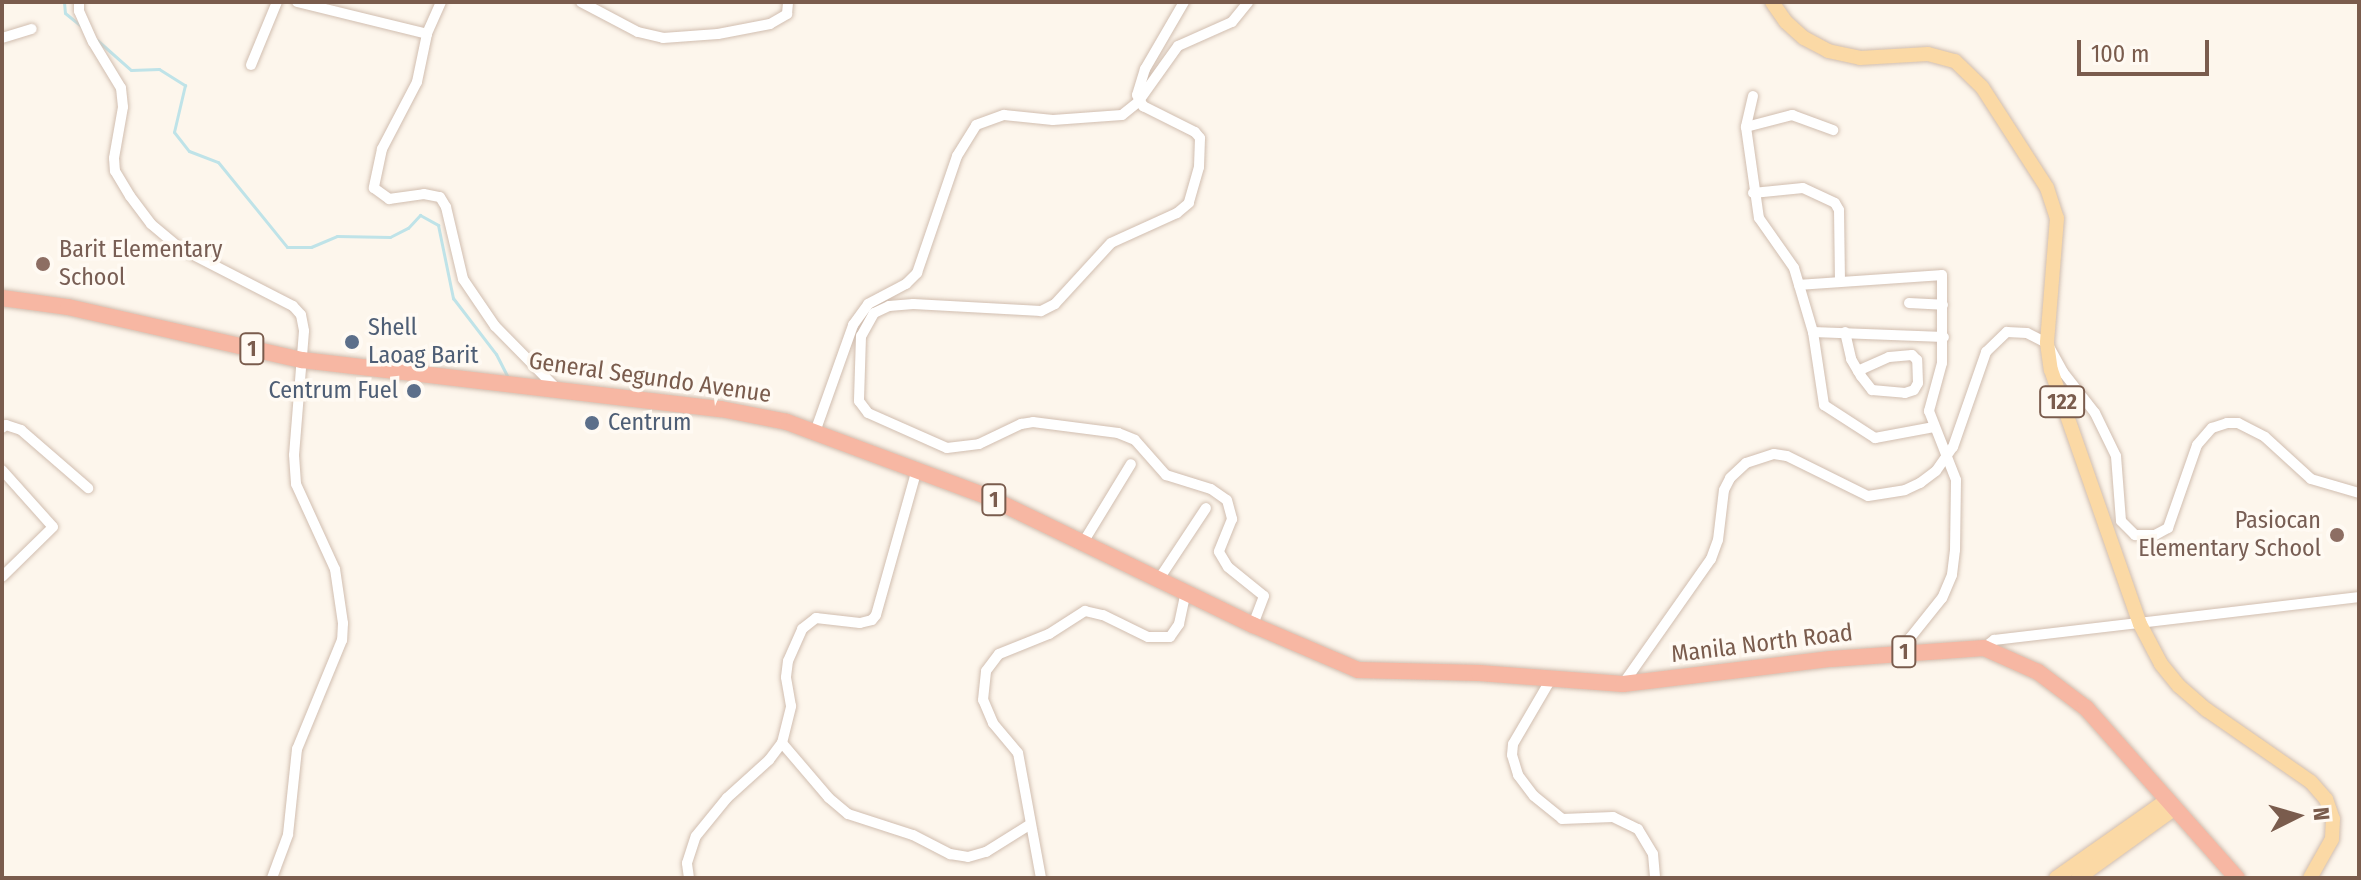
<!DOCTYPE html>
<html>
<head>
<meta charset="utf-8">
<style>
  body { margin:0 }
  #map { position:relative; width:2361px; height:880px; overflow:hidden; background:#fdf6ec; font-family:"Fira Sans Condensed",sans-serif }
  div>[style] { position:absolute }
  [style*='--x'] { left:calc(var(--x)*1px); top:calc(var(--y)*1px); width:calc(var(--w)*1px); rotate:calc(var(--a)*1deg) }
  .stream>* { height:3px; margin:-1.5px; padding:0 1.5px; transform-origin:1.5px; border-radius:1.5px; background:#bfe3e8 }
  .roads { filter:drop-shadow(0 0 2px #d1beb0) drop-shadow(0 0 2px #d1beb0) }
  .minor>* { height:10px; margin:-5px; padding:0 5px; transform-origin:5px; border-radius:5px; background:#fff }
  .major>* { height:14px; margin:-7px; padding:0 7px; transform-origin:7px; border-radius:7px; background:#fbd9a5 }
  .highway>* { height:16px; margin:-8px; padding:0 8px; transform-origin:8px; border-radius:8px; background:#f7b7a3 }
  .dots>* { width:22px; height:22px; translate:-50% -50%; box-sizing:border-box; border:4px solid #fffaf3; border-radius:50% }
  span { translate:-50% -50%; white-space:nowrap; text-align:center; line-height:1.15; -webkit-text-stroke:7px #fffaf3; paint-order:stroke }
  .shield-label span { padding:2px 6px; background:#fffaf3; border:2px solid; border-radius:6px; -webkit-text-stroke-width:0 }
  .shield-label { font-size:22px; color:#7a5c4d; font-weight:700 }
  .education-label { font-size:24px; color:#785e54 }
  .left { translate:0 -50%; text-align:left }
  .right { translate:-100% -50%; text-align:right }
  .service-label { font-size:24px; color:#4e5e75 }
  .street-label { font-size:24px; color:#7a5c4d }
  .frame { position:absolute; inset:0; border:4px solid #7a5c4d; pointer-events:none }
  .north { position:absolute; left:2257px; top:776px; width:80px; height:80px; -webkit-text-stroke:6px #fffaf3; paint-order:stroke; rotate:85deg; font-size:22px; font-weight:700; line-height:32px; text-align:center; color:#7a5c4d }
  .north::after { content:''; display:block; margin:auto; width:28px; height:36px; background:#7a5c4d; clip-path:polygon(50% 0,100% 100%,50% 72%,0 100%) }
  .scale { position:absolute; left:2077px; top:40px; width:132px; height:36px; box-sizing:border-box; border:4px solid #7a5c4d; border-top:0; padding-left:10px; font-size:24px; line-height:28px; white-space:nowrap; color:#7a5c4d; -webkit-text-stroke:6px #fffaf3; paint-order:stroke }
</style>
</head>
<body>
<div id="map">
  <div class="stream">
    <i style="--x:64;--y:2;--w:11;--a:85"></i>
    <i style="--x:65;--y:13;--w:22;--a:39"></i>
    <i style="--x:97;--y:40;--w:45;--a:41.4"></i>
    <i style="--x:131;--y:70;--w:28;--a:-2"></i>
    <i style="--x:159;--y:69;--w:31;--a:32"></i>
    <i style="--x:185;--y:85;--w:48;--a:103.2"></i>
    <i style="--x:174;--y:132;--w:24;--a:52"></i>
    <i style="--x:189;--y:151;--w:31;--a:21"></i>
    <i style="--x:218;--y:162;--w:109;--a:50.9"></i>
    <i style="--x:287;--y:247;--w:24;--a:0"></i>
    <i style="--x:311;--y:247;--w:28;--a:-23"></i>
    <i style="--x:337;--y:236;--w:53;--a:1.1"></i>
    <i style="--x:390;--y:237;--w:20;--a:-27"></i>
    <i style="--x:408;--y:228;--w:18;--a:-47"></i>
    <i style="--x:420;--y:215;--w:21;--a:29"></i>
    <i style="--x:438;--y:225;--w:75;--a:78.4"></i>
    <i style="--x:453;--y:298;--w:71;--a:52.5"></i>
    <i style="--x:496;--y:354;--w:25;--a:63"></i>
  </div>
  <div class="roads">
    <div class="minor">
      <i style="--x:79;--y:2;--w:9;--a:90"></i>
      <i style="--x:79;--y:11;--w:34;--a:66"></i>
      <i style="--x:93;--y:42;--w:54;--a:58.7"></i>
      <i style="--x:121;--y:88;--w:19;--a:84"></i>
      <i style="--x:123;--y:107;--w:52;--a:100"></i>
      <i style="--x:114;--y:158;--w:13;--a:86"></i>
      <i style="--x:115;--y:171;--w:29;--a:59"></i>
      <i style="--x:130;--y:196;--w:35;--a:53"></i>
      <i style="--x:151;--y:224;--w:38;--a:40"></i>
      <i style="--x:180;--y:248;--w:127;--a:27.2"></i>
      <i style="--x:293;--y:306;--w:12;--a:48"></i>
      <i style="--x:301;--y:315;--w:16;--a:79"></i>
      <i style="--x:304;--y:331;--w:124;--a:94.6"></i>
      <i style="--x:294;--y:455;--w:29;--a:86"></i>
      <i style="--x:296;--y:484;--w:94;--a:65.4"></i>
      <i style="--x:335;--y:569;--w:55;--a:81.6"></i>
      <i style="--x:343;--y:623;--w:17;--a:93"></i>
      <i style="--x:342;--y:640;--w:118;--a:112.4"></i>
      <i style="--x:297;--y:749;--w:86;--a:96"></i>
      <i style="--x:288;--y:835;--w:46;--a:110.4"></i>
      <i style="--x:297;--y:2;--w:134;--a:13.8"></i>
      <i style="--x:441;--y:2;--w:35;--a:114"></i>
      <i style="--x:427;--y:34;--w:49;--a:101.8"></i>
      <i style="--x:417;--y:82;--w:76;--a:117.6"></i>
      <i style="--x:382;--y:149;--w:40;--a:102"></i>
      <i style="--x:374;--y:188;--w:19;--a:36"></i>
      <i style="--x:389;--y:199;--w:35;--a:-8"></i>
      <i style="--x:424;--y:194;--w:16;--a:11"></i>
      <i style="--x:440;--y:197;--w:12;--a:59"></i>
      <i style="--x:446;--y:207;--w:74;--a:76.7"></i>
      <i style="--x:463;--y:279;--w:57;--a:55.8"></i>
      <i style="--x:495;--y:326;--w:87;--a:45.5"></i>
      <i style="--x:581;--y:2;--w:64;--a:27.8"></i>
      <i style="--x:638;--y:32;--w:26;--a:13"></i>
      <i style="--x:663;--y:38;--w:55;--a:-4.2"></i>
      <i style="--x:718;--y:34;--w:53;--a:-10.9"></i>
      <i style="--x:770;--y:24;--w:20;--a:-30"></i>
      <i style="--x:787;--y:14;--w:12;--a:-85"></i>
      <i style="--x:1184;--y:2;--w:78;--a:120.2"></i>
      <i style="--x:1145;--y:69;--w:27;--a:107"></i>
      <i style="--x:1137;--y:95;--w:13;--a:61"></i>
      <i style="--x:1143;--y:106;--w:58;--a:26.6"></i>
      <i style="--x:1195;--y:132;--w:8;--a:50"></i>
      <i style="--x:1200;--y:138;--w:29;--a:92"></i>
      <i style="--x:1199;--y:167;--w:37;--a:106"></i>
      <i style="--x:1189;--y:203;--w:16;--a:140"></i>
      <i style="--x:1177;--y:213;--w:72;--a:155.6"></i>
      <i style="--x:1111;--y:243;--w:83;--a:132.6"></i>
      <i style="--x:1055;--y:304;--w:16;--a:153"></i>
      <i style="--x:1041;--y:311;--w:128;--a:-176.9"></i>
      <i style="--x:913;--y:304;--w:24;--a:175"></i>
      <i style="--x:889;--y:306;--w:17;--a:155"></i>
      <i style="--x:874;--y:313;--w:26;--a:119"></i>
      <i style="--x:861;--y:336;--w:65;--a:91.8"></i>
      <i style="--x:859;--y:401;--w:15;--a:53"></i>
      <i style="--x:868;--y:413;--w:86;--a:23.9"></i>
      <i style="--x:947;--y:448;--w:32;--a:-7"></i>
      <i style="--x:979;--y:444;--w:47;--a:-25.5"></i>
      <i style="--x:1021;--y:424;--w:12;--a:-9"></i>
      <i style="--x:1033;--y:422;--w:86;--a:7.4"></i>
      <i style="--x:1118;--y:433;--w:18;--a:22"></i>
      <i style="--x:1135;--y:440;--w:47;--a:48.5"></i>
      <i style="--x:1166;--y:475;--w:47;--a:17.3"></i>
      <i style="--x:1211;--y:489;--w:19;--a:35"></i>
      <i style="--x:1227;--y:500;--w:20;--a:75"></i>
      <i style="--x:1232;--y:519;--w:35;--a:112"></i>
      <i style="--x:1219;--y:552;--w:17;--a:59"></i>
      <i style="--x:1228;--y:567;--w:46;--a:38.9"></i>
      <i style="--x:1264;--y:596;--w:31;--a:111"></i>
      <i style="--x:2;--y:38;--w:31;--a:-17"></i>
      <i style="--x:251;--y:65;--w:68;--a:-67.6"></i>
      <i style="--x:1753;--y:96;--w:32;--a:103"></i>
      <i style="--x:1746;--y:127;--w:92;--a:81.9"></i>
      <i style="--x:1759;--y:218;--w:61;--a:55"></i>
      <i style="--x:1794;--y:268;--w:67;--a:73.5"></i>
      <i style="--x:1813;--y:332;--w:74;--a:81.4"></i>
      <i style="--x:1824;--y:405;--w:61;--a:32.9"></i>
      <i style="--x:1875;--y:438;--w:60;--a:-10.6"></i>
      <i style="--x:1746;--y:127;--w:48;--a:-14.6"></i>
      <i style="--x:1792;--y:115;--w:44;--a:20.1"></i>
      <i style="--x:1753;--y:193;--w:50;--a:-5.7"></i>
      <i style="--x:1803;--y:188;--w:35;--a:25"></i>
      <i style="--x:1835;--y:203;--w:8;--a:60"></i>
      <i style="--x:1839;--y:210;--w:72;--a:89.2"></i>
      <i style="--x:1799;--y:285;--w:143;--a:-4"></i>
      <i style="--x:1942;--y:275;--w:88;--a:90"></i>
      <i style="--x:1942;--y:363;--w:50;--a:105.2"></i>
      <i style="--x:1929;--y:411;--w:74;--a:68.6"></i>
      <i style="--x:1956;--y:480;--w:70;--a:90.8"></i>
      <i style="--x:1955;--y:550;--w:25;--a:97"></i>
      <i style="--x:1952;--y:575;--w:25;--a:113"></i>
      <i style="--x:1942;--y:598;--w:51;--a:128.7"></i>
      <i style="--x:1910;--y:638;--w:15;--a:113"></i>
      <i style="--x:1909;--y:303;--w:34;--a:3"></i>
      <i style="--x:1813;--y:332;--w:131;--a:2.2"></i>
      <i style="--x:1845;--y:332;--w:28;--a:77"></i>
      <i style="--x:1851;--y:359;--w:14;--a:60"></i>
      <i style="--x:1858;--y:371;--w:6;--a:59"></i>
      <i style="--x:1861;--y:376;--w:18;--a:52"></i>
      <i style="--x:1872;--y:390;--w:33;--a:5"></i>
      <i style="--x:1905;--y:393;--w:9;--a:-18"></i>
      <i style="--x:1914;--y:390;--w:8;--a:-60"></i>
      <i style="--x:1918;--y:383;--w:23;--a:-92"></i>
      <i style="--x:1917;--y:360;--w:7;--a:-135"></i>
      <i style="--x:1912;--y:355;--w:23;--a:175"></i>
      <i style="--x:1889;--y:357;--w:34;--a:156"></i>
      <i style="--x:2;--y:428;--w:5;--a:-37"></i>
      <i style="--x:6;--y:425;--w:16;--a:18"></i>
      <i style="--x:21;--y:430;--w:89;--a:40.9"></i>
      <i style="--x:815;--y:432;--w:114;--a:-70.4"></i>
      <i style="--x:853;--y:325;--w:26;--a:-54"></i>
      <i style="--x:868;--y:304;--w:43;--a:-27.8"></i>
      <i style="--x:906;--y:284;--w:16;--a:-45"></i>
      <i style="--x:917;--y:273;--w:124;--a:-71.1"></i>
      <i style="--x:957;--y:156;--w:36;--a:-58"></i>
      <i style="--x:976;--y:125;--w:30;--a:-20"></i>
      <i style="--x:1004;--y:115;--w:49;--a:5.8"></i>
      <i style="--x:1053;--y:120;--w:69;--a:-4.1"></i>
      <i style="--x:1122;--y:115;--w:21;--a:-39"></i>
      <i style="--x:1138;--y:102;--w:69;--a:-54.5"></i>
      <i style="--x:1178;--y:46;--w:59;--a:-24"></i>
      <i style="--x:1232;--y:22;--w:26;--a:-51"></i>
      <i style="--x:2;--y:470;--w:76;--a:48.2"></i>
      <i style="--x:53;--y:527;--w:71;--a:135.6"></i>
      <i style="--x:1084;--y:541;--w:90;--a:-58.6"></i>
      <i style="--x:1159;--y:579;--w:85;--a:-56.5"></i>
      <i style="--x:1984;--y:648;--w:13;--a:-39"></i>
      <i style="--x:1994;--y:640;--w:368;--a:-6.7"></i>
      <i style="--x:1551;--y:679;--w:75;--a:120.3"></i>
      <i style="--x:1513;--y:744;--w:11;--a:95"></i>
      <i style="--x:1512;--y:755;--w:21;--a:73"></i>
      <i style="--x:1518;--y:775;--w:26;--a:53"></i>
      <i style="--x:1534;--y:796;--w:36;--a:39"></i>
      <i style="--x:1562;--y:819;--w:51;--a:-2.2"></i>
      <i style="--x:1613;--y:817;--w:28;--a:26"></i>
      <i style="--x:1638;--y:829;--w:29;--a:59"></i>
      <i style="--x:1653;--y:854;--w:24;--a:85"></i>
      <i style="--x:1623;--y:684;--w:153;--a:-54.9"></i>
      <i style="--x:1711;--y:559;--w:20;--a:-70"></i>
      <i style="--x:1718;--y:540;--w:50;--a:-83.2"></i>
      <i style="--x:1724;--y:490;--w:13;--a:-63"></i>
      <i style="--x:1730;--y:478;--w:22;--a:-43"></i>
      <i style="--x:1746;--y:463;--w:29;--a:-18"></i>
      <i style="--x:1774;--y:454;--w:13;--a:9"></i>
      <i style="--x:1787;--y:456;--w:90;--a:26.3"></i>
      <i style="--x:1868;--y:496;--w:37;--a:-9"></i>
      <i style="--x:1905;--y:490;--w:17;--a:-25"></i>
      <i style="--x:1920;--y:483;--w:20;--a:-37"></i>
      <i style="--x:1936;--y:471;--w:29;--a:-55"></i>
      <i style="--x:1953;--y:447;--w:101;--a:-70.8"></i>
      <i style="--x:1986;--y:352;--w:29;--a:-44"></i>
      <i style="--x:2007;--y:332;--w:20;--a:3"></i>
      <i style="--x:2027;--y:333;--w:22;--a:27"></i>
      <i style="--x:2047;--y:343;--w:33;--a:61"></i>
      <i style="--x:2063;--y:372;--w:52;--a:52"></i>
      <i style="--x:2095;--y:413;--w:48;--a:64"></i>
      <i style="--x:2116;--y:456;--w:65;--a:85.6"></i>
      <i style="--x:2121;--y:521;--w:20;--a:45"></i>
      <i style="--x:2135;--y:535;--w:20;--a:0"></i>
      <i style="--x:2155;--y:535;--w:15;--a:-28"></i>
      <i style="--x:2168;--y:528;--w:88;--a:-70.7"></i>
      <i style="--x:2197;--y:445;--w:23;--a:-49"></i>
      <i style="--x:2212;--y:428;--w:16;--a:-18"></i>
      <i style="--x:2227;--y:423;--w:11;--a:0"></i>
      <i style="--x:2238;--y:423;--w:30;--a:27"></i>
      <i style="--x:2265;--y:437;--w:62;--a:42.4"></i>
      <i style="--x:2311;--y:479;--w:50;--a:16.3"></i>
      <i style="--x:782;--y:743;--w:72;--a:49.5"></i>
      <i style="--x:829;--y:798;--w:25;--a:40"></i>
      <i style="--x:848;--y:814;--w:68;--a:17.9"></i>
      <i style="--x:913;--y:835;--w:42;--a:27.2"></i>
      <i style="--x:950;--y:854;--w:18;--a:9"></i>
      <i style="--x:968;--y:857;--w:19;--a:-16"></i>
      <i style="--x:986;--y:852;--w:51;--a:-32.1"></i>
      <i style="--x:689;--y:878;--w:15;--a:-98"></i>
      <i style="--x:687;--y:863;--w:28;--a:-72"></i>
      <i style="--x:696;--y:836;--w:49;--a:-50.8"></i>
      <i style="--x:727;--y:798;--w:57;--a:-42.1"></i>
      <i style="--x:769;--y:760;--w:21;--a:-53"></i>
      <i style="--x:782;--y:743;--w:38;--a:-76"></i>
      <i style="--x:791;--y:706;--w:29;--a:-100"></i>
      <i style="--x:786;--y:677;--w:16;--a:-83"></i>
      <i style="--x:788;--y:661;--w:35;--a:-66"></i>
      <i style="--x:802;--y:629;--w:18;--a:-38"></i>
      <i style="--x:816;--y:618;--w:44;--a:6.5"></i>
      <i style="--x:860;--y:623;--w:12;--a:-14"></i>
      <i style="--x:872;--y:620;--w:6;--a:-51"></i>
      <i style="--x:876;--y:615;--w:152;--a:-74.3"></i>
      <i style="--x:1041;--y:878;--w:127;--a:-100.4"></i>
      <i style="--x:1018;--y:753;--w:39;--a:-130"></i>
      <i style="--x:993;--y:723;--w:25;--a:-113"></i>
      <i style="--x:983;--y:700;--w:29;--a:-84"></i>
      <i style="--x:986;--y:671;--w:21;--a:-53"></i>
      <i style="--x:999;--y:654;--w:54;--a:-21.8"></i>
      <i style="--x:1049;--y:634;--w:43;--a:-32.6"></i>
      <i style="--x:1085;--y:611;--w:18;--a:13"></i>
      <i style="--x:1103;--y:615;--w:50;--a:26.1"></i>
      <i style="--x:1148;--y:637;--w:22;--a:0"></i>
      <i style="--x:1170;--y:637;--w:16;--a:-55"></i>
      <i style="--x:1179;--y:624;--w:34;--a:-78"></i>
    </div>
    <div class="major">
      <i style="--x:1772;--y:2;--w:24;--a:55"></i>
      <i style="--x:1786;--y:22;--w:24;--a:42"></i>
      <i style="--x:1804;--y:38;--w:27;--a:28"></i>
      <i style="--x:1828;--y:51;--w:33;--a:12"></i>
      <i style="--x:1860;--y:58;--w:68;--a:-3.4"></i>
      <i style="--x:1928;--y:54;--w:28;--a:15"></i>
      <i style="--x:1955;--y:61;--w:37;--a:44"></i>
      <i style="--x:1982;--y:87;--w:120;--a:57.2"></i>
      <i style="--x:2047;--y:188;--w:32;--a:72"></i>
      <i style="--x:2057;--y:218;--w:125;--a:94.6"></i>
      <i style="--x:2047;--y:343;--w:27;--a:82"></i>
      <i style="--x:2051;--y:370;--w:269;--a:70.7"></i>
      <i style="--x:2140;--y:624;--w:45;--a:62.3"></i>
      <i style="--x:2161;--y:664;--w:28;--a:51"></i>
      <i style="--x:2179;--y:686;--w:37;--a:41"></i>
      <i style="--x:2207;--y:710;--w:126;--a:34.7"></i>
      <i style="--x:2311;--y:782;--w:23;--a:49"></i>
      <i style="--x:2326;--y:799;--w:21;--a:71"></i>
      <i style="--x:2333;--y:819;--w:20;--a:93"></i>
      <i style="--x:2332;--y:839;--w:45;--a:119.4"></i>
      <i style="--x:2056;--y:878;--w:136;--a:-35.1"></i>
      <i style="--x:2078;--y:878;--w:118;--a:-35.7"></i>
    </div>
    <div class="highway">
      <i style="--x:2;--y:298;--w:67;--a:7.8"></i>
      <i style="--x:68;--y:307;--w:240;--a:12.8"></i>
      <i style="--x:302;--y:360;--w:422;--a:6.7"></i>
      <i style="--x:721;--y:409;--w:67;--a:11.1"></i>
      <i style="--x:787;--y:422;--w:212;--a:20.4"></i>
      <i style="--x:986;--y:496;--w:297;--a:25.8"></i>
      <i style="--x:1253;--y:625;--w:114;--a:23.2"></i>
      <i style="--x:1358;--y:670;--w:121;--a:1.4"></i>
      <i style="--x:1479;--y:673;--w:144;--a:4.4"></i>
      <i style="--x:1623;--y:684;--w:209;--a:-6.9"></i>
      <i style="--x:1831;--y:659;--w:153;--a:-4.1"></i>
      <i style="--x:1984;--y:648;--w:59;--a:24"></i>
      <i style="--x:2038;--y:672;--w:60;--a:36.9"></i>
      <i style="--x:2086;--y:708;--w:227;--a:48.4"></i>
    </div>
  </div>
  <div class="dots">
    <i style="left:43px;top:264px;background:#8d6e63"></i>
    <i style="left:352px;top:342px;background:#5c6f8a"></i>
    <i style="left:414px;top:391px;background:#5c6f8a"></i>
    <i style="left:592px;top:423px;background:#5c6f8a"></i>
    <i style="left:2337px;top:535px;background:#8d6e63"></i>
  </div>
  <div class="shield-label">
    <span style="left:252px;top:349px">1</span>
    <span style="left:2062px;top:402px">122</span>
    <span style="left:994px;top:500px">1</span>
    <span style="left:1904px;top:652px">1</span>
  </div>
  <div class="education-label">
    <span class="left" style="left:59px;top:264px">Barit Elementary<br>School</span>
    <span class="right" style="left:2321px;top:535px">Pasiocan<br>Elementary School</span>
  </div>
  <div class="service-label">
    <span class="left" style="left:368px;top:342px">Shell<br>Laoag Barit</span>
    <span class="right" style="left:398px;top:391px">Centrum Fuel</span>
    <span class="left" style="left:608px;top:423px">Centrum</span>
  </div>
  <div class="street-label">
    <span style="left:650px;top:378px;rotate:8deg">General Segundo Avenue</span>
    <span style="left:1762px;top:644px;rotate:-7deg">Manila North Road</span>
  </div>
  <div class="frame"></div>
  <div class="north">N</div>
  <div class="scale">100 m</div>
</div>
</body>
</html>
